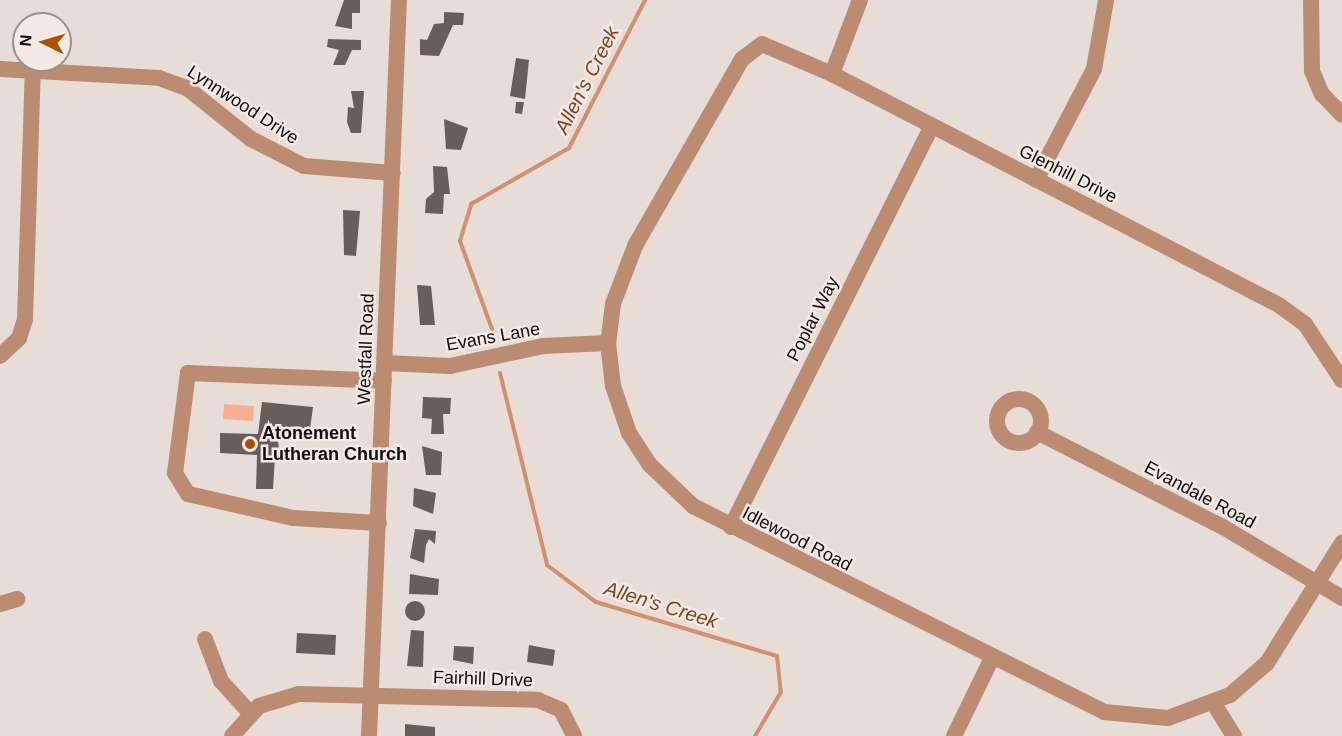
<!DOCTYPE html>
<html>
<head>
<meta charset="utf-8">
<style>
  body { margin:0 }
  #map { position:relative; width:1342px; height:736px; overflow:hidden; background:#e7dcd6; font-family:Helvetica,sans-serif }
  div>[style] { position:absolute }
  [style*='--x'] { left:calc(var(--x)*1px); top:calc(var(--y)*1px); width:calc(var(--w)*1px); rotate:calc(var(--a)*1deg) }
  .green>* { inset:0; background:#f5b18d }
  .stream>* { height:4px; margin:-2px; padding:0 2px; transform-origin:2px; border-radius:2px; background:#d2906c }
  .building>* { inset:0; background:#675e59 }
  .round { border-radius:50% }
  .minor>* { height:16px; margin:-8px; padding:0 8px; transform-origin:8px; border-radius:8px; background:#bb8b72 }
  .minor>.ring { margin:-8px; padding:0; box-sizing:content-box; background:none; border:16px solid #bb8b72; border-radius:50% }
  .dots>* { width:16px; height:16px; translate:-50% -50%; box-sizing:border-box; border:3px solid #f4e9e4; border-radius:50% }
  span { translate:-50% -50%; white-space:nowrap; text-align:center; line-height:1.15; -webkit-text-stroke:5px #f4e9e4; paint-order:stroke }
  .street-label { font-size:18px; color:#0f0c0a }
  .poi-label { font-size:18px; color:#0f0c0a; font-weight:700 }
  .left { translate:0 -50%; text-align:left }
  .water-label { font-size:20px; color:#81431d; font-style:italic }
  .north { position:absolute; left:12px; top:12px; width:60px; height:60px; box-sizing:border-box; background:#f4e9e4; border:2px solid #98918d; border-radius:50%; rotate:275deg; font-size:16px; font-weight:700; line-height:24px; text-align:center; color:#0f0c0a }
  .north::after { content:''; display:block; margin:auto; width:21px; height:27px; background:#ae4f02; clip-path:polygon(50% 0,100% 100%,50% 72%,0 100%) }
</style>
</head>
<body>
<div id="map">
  <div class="green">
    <i style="clip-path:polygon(224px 404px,254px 406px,253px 421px,223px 419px)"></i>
  </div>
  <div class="stream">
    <i style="--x:492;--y:329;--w:94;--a:-110"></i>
    <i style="--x:460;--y:241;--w:39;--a:-73"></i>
    <i style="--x:471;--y:204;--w:113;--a:-29.7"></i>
    <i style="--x:569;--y:148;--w:166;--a:-62.8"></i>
    <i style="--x:500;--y:373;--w:198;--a:76.2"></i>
    <i style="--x:547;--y:565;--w:61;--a:37.1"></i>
    <i style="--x:596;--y:602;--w:189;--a:16.6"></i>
    <i style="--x:777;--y:656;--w:36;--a:84"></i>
    <i style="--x:781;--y:692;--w:51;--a:120.6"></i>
  </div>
  <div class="building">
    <i style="clip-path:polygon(344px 0,360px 0,360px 13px,352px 13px,352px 29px,335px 26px)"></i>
    <i style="clip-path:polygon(444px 12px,464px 13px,463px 25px,453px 25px,439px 56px,420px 55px,420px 39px,427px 40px,434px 24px,444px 23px)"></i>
    <i style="clip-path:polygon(328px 39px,361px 40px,361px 50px,352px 50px,345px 65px,333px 65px,339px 50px,327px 47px)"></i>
    <i style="clip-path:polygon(516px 58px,529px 60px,525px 99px,510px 96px)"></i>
    <i style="clip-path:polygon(351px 91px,364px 91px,361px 133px,351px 133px,347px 122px,348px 107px,354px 108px)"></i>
    <i style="clip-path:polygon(516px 102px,524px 102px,522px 114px,515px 113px)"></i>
    <i style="clip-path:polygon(444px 119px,468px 128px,461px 150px,446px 149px)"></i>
    <i style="clip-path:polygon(433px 166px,447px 167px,450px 194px,444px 194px,443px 214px,425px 213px,426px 199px,434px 192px)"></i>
    <i style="clip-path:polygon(343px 210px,360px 211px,356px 256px,344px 255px)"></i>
    <i style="clip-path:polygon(417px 285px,431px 286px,435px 325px,420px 325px)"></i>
    <i style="clip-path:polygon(423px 397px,451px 398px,450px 414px,443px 414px,444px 434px,431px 434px,432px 419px,422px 418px)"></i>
    <i style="clip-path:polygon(262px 402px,313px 407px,310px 429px,276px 427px,280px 456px,275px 456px,273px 489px,256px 489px,257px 455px,220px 453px,220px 433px,258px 434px)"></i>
    <i style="clip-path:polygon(422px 446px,442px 452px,441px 475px,426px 475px)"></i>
    <i style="clip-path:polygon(414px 488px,436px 493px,433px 514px,413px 506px)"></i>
    <i style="clip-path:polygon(415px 529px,436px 531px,435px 544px,429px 539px,426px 545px,424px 563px,410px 558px)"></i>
    <i style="clip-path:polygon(410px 574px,439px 579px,438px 595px,409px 594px)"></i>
    <i class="round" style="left:405px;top:601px;width:20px;height:20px"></i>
    <i style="clip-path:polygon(411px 630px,424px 631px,423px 667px,407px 666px)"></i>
    <i style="clip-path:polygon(297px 633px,336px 635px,335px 655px,296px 653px)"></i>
    <i style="clip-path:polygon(529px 645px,555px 650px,553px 666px,527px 662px)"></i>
    <i style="clip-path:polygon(454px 646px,474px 647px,473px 664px,453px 660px)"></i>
    <i style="clip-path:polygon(405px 724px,435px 727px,435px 736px,405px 736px)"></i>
  </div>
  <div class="minor">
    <i style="--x:1311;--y:0;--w:71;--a:89.2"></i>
    <i style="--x:1312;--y:71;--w:25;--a:67"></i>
    <i style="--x:1322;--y:94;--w:29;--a:46"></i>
    <i style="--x:0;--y:69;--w:159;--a:3.2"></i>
    <i style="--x:159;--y:78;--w:30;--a:20"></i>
    <i style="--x:187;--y:88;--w:82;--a:38.6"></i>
    <i style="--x:251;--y:139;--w:59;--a:27"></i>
    <i style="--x:304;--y:166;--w:89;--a:4.5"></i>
    <i style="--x:832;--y:74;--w:79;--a:-69.3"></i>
    <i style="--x:1036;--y:180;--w:125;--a:-62.4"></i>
    <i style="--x:1094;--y:69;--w:70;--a:-80.1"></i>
    <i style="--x:0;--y:356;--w:26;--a:-43"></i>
    <i style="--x:19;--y:338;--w:20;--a:-72"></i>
    <i style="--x:25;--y:319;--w:249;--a:-88.2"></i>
    <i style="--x:385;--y:363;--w:65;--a:2.6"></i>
    <i style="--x:450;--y:366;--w:95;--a:-12.1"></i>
    <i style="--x:543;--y:346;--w:65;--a:-2.6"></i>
    <i style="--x:1342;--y:380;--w:67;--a:-123.5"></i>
    <i style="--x:1305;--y:324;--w:32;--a:-144"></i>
    <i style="--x:1279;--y:305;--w:503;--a:-152.67"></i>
    <i style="--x:832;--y:74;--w:76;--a:-156.8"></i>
    <i style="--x:762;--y:44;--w:25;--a:143"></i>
    <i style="--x:742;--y:59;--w:215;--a:119.8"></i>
    <i style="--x:635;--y:246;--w:62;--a:110.8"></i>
    <i style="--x:613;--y:304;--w:39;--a:97"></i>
    <i style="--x:608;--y:343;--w:43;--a:83.4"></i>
    <i style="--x:613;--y:386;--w:50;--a:71.2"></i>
    <i style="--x:629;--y:433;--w:38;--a:57"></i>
    <i style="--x:650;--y:465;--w:59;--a:43.6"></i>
    <i style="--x:693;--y:506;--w:460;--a:26.6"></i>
    <i style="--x:1104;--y:712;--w:64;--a:5.4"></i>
    <i style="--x:1168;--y:718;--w:66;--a:-20.4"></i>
    <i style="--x:1230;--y:695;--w:49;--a:-40.9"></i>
    <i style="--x:1267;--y:663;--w:142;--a:-58"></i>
    <i class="ring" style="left:997px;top:399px;width:28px;height:28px"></i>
    <i style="--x:1037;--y:432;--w:209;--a:27.1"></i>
    <i style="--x:1223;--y:527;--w:139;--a:30.8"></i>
    <i style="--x:379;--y:523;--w:86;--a:-176.7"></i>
    <i style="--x:293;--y:518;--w:108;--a:-167.1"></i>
    <i style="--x:188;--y:494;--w:25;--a:-122"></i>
    <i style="--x:175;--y:473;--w:101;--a:-82.6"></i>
    <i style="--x:188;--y:373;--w:196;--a:2.3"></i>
    <i style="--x:731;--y:527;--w:446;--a:-63.4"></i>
    <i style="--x:0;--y:604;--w:18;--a:-16"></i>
    <i style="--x:205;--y:639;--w:45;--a:69.1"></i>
    <i style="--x:221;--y:681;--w:42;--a:47.9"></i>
    <i style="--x:1214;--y:704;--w:38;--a:58"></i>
    <i style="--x:232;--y:736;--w:40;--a:-48"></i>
    <i style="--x:259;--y:706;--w:42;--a:-16.7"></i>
    <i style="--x:299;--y:694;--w:239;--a:1.4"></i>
    <i style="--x:538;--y:700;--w:25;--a:23"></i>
    <i style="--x:561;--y:710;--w:29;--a:63"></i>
    <i style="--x:369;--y:736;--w:737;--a:-87.67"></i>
    <i style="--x:954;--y:736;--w:85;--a:-64"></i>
  </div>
  <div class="dots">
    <i style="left:250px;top:444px;background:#ae4f02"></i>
  </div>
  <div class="street-label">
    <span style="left:243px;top:105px;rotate:33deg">Lynnwood Drive</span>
    <span style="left:1068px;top:174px;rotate:27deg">Glenhill Drive</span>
    <span style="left:813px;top:319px;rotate:-63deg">Poplar Way</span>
    <span style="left:493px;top:337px;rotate:-10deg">Evans Lane</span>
    <span style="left:366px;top:349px;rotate:-88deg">Westfall Road</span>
    <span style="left:1200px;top:495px;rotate:28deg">Evandale Road</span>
    <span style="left:797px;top:539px;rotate:27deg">Idlewood Road</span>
    <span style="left:483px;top:679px;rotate:2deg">Fairhill Drive</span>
  </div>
  <div class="poi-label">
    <span class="left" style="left:262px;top:444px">Atonement<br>Lutheran Church</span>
  </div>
  <div class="water-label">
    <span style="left:587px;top:80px;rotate:-63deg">Allen's Creek</span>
    <span style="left:661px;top:605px;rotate:17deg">Allen's Creek</span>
  </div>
  <div class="north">N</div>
</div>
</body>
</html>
